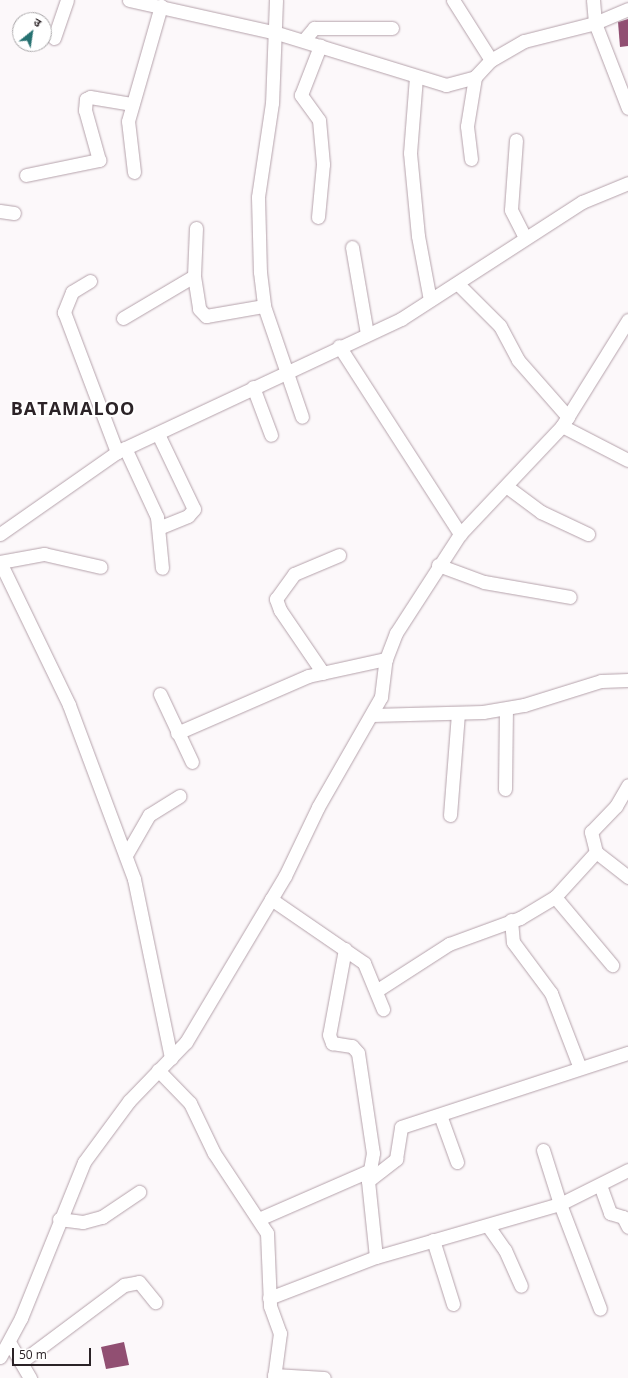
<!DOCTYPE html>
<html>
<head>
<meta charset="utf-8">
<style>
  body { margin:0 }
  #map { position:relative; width:628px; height:1378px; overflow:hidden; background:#fcf8fa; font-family:"Open Sans","Noto Sans Devanagari",sans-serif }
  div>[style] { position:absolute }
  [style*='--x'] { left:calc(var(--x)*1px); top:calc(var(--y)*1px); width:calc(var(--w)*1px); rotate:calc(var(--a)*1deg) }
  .building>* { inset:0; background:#914f72 }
  .roads { filter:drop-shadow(0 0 1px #b5a2ab) drop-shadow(0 0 1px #b5a2ab) }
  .minor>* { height:13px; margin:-6.5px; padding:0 6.5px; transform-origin:6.5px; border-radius:6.5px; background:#fff }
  span { translate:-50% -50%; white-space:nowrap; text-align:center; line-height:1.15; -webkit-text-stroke:4px #fff; paint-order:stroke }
  .district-label { font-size:18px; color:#2b2327; font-weight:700; letter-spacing:1px }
  .north { position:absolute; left:12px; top:12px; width:40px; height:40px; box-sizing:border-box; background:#fff; border:1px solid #aaa7a9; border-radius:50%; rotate:30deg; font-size:11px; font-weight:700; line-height:16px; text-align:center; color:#2b2327 }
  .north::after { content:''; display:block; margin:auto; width:14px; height:18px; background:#267171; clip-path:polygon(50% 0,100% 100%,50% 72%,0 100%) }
  .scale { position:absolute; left:12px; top:1348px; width:79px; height:18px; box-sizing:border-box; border:2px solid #2b2327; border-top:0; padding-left:5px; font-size:12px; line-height:14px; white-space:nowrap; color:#2b2327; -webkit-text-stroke:3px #fff; paint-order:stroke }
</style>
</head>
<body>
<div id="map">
  <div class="building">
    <i style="clip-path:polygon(628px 19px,628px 46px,620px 47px,618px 22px)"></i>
    <i style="clip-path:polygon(124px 1342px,129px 1365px,106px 1369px,101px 1347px)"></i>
  </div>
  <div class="roads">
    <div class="minor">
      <i style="--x:129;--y:0;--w:152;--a:12.6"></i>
      <i style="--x:277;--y:33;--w:177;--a:17.1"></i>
      <i style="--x:446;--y:85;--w:30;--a:-15"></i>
      <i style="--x:475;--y:77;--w:23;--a:-47"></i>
      <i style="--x:491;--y:60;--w:38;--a:-30"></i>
      <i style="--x:524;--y:41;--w:73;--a:-14.2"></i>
      <i style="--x:595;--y:23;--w:36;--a:-23"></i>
      <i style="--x:276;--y:0;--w:103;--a:92.2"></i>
      <i style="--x:272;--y:103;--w:95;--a:98.5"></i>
      <i style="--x:258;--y:197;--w:75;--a:88.5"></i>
      <i style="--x:260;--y:272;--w:34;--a:83"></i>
      <i style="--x:264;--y:306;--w:117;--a:71.1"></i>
      <i style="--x:453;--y:0;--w:71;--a:57.7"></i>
      <i style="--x:593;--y:0;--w:23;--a:85"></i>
      <i style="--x:595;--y:23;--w:91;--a:68.8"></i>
      <i style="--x:54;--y:38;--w:40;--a:-71.1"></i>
      <i style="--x:304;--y:40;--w:16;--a:-50"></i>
      <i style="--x:314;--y:28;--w:78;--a:0"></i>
      <i style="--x:416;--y:77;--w:76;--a:94.5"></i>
      <i style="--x:410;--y:153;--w:83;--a:84.5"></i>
      <i style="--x:418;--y:236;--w:65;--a:79.4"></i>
      <i style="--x:516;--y:140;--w:70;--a:94.1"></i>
      <i style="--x:511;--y:210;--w:31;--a:63"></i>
      <i style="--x:471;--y:159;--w:33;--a:-97"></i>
      <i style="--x:467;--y:126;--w:50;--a:-80.7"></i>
      <i style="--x:134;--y:172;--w:51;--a:-96.7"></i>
      <i style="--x:128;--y:121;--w:120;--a:-74"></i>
      <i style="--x:26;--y:175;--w:75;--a:-11.6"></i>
      <i style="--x:99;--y:160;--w:52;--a:-105.6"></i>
      <i style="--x:85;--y:110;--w:11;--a:-85"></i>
      <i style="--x:86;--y:99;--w:4;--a:-27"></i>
      <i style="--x:90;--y:97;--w:43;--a:9.5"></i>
      <i style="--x:0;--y:211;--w:14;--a:8"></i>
      <i style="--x:318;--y:217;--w:53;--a:-84.6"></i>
      <i style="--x:323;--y:164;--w:44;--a:-95.2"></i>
      <i style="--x:319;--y:120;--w:31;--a:-126"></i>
      <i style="--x:301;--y:95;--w:53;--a:-68.8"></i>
      <i style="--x:196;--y:228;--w:48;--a:92.4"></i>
      <i style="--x:194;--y:276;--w:33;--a:81"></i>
      <i style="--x:199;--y:309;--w:10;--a:45"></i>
      <i style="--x:206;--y:316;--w:59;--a:-9.8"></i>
      <i style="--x:352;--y:247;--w:88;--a:80.2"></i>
      <i style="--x:90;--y:281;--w:21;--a:149"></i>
      <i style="--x:72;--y:292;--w:22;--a:112"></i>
      <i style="--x:64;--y:312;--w:150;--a:69.3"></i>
      <i style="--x:458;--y:284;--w:59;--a:45"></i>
      <i style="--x:500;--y:326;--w:38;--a:62"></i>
      <i style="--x:518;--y:360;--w:76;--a:48.7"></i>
      <i style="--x:123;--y:318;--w:82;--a:-30.6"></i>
      <i style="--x:339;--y:346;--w:224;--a:57.2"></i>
      <i style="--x:253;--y:387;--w:51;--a:69.4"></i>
      <i style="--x:562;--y:426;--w:74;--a:27.3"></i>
      <i style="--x:158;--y:434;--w:83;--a:64.4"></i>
      <i style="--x:194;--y:509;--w:9;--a:131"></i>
      <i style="--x:188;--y:516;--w:31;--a:158"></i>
      <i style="--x:125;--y:448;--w:76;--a:65.1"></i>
      <i style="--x:157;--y:517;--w:51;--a:84.4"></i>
      <i style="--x:506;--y:486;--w:44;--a:36.6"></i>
      <i style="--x:541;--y:512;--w:52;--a:25.1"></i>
      <i style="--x:0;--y:534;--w:143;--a:-35"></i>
      <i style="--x:117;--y:452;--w:314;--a:-25.1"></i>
      <i style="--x:401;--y:319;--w:216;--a:-32.9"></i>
      <i style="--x:582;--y:202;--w:50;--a:-22.4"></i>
      <i style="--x:0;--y:562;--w:159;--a:64.2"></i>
      <i style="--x:69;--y:705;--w:186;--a:69.5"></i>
      <i style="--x:134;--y:879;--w:183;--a:78.3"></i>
      <i style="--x:0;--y:562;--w:45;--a:-10.3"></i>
      <i style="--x:44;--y:554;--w:58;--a:12.8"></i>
      <i style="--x:438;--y:565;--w:49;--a:20.3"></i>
      <i style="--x:484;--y:582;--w:87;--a:9.9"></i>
      <i style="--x:323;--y:673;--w:76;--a:-124.3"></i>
      <i style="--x:280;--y:610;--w:12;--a:-110"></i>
      <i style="--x:276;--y:599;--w:31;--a:-54"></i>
      <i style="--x:294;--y:574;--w:49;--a:-22.9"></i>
      <i style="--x:160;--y:694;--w:75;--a:64.8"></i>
      <i style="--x:372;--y:715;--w:111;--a:-1.5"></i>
      <i style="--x:483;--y:712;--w:42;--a:-9.7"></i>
      <i style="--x:524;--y:705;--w:81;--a:-17.3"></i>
      <i style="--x:601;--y:681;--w:27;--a:-2"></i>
      <i style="--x:177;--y:733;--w:143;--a:-23.5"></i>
      <i style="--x:308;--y:676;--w:80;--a:-12.3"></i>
      <i style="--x:505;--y:789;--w:80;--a:-89.3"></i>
      <i style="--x:450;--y:815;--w:101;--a:-85.5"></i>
      <i style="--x:596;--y:852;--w:41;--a:38"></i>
      <i style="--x:126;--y:855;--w:46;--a:-60.1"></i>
      <i style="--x:149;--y:815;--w:36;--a:-32"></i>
      <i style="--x:555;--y:897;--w:89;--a:50"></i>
      <i style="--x:271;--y:899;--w:113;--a:34.5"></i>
      <i style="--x:364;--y:963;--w:50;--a:67.6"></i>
      <i style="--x:511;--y:920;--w:22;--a:85"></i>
      <i style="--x:513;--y:942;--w:64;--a:53.3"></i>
      <i style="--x:551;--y:993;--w:80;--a:68.9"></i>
      <i style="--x:345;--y:949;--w:87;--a:100.5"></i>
      <i style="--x:329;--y:1035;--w:9;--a:69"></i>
      <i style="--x:332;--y:1043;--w:20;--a:9"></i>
      <i style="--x:352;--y:1046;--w:9;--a:49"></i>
      <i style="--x:358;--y:1053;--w:101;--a:81.5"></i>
      <i style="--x:373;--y:1153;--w:28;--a:100"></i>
      <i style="--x:368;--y:1181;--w:76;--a:84"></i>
      <i style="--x:376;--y:991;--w:87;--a:-32.8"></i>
      <i style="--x:449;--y:944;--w:76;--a:-20.1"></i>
      <i style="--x:520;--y:918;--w:41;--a:-31"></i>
      <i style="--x:555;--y:897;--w:61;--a:-47.7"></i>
      <i style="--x:596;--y:852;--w:21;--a:-104"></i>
      <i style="--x:591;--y:832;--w:36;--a:-46"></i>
      <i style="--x:616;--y:806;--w:24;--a:-60"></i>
      <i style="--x:158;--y:1070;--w:46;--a:45.9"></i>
      <i style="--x:190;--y:1103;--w:55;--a:64.4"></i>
      <i style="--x:214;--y:1153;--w:96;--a:56.5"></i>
      <i style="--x:267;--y:1233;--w:73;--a:87.6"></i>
      <i style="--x:270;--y:1306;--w:29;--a:70"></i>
      <i style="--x:280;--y:1333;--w:45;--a:97.6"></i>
      <i style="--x:440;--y:1115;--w:50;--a:70.1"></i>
      <i style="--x:543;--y:1150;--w:57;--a:72.5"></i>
      <i style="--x:560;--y:1204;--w:112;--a:69.1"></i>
      <i style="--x:368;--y:1181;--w:36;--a:-38"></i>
      <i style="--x:396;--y:1159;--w:32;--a:-81"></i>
      <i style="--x:401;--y:1127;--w:239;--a:-18.1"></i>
      <i style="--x:600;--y:1185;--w:30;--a:70"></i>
      <i style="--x:610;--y:1213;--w:14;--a:17"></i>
      <i style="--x:623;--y:1217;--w:11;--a:63"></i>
      <i style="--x:261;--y:1218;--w:120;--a:-23.6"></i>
      <i style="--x:59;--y:1219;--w:24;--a:7"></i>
      <i style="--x:83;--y:1222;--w:20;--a:-15"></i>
      <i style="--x:102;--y:1217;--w:45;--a:-34"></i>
      <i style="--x:488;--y:1226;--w:29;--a:55"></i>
      <i style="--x:505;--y:1250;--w:39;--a:66"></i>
      <i style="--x:433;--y:1240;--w:67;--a:72.6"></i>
      <i style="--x:269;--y:1298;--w:115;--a:-21"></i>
      <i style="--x:376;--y:1257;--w:191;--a:-16.1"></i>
      <i style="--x:560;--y:1204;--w:76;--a:-26.6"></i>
      <i style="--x:9;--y:1342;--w:42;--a:59.7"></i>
      <i style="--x:0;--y:1357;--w:44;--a:-61.7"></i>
      <i style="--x:21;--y:1318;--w:168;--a:-68"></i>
      <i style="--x:84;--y:1162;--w:76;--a:-53.6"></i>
      <i style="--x:129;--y:1101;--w:82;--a:-46"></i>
      <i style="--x:186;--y:1042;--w:193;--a:-59.2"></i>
      <i style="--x:285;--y:876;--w:76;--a:-64.4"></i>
      <i style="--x:318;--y:807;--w:127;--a:-60.2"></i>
      <i style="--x:381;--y:697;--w:38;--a:-83"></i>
      <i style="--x:386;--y:659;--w:28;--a:-69"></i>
      <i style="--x:396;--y:633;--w:118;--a:-57.1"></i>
      <i style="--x:460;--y:534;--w:149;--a:-46.6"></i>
      <i style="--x:562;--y:426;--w:125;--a:-58.1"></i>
      <i style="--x:21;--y:1362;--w:129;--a:-36.8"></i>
      <i style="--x:124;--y:1285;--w:15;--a:-11"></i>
      <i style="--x:139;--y:1282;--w:26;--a:51"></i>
      <i style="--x:274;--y:1375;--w:50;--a:3.4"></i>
    </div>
  </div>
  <div class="district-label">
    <span style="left:73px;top:408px">BATAMALOO</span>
  </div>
  <div class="north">उ</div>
  <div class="scale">50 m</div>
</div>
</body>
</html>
